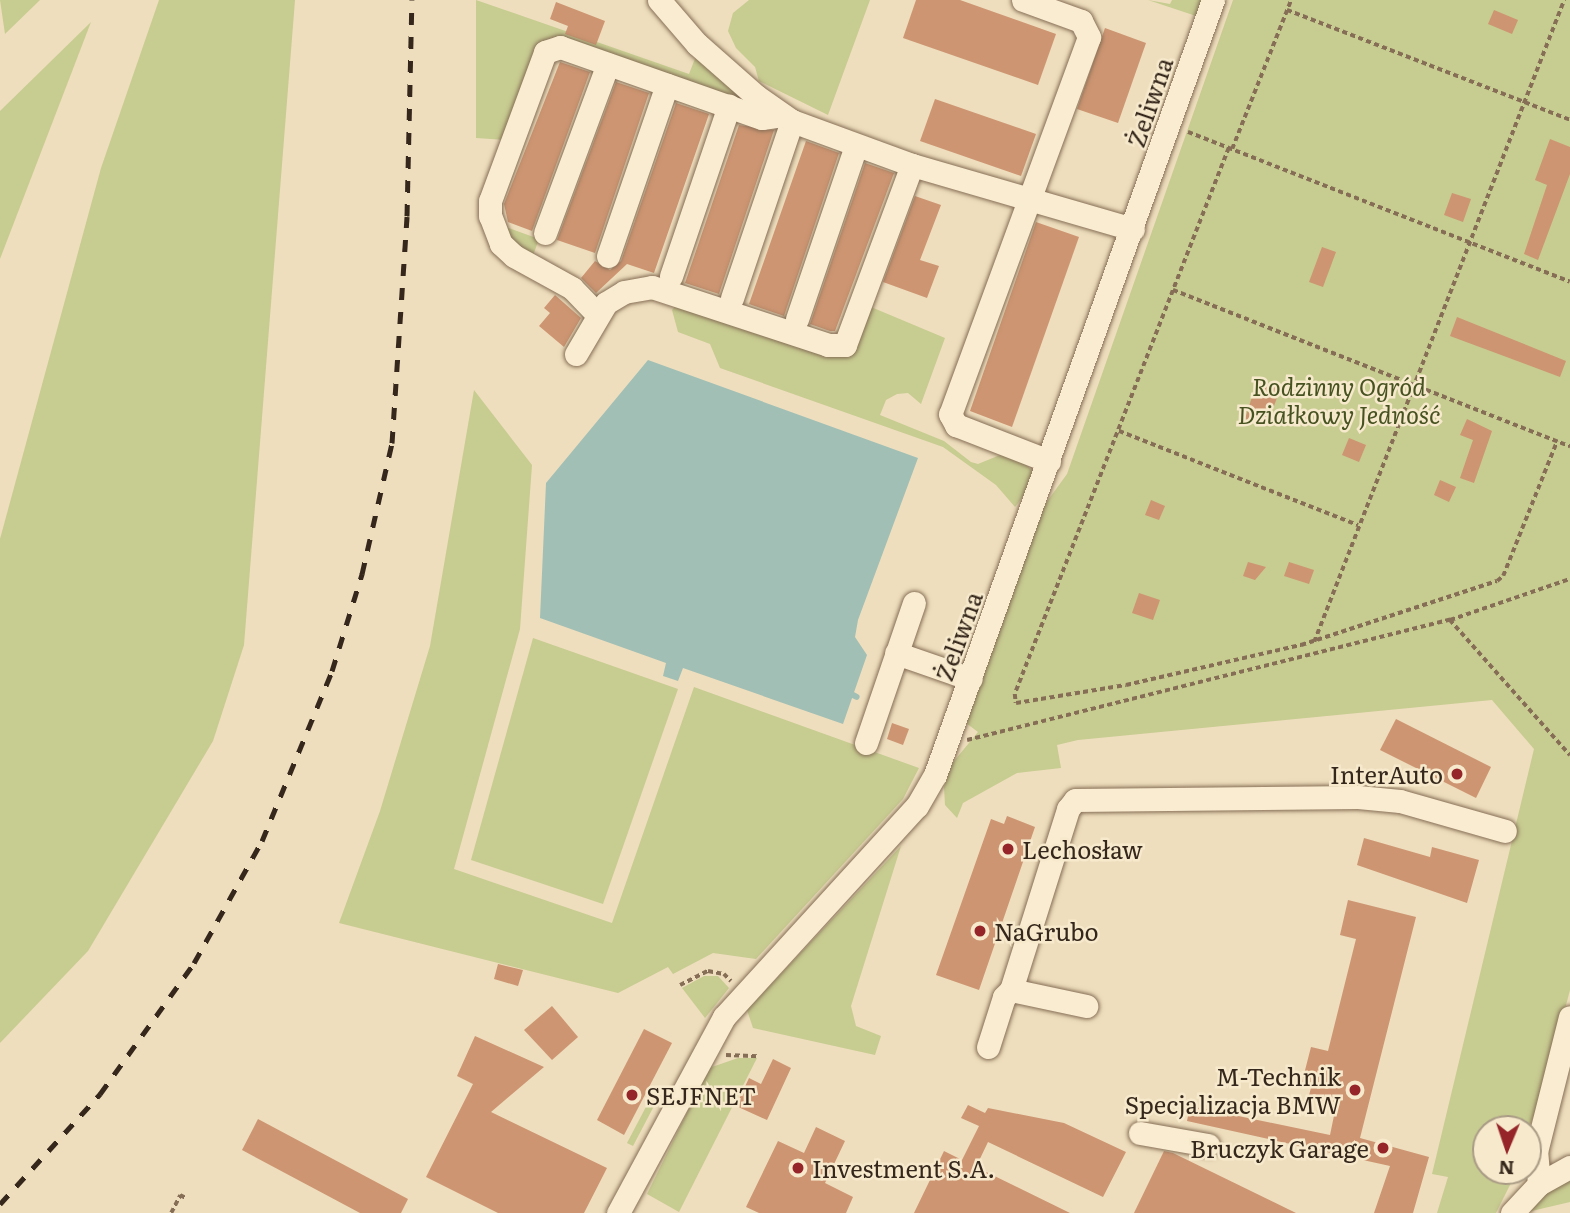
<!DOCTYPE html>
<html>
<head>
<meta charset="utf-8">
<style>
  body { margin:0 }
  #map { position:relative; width:1570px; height:1213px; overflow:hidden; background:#eedebd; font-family:Literata,serif }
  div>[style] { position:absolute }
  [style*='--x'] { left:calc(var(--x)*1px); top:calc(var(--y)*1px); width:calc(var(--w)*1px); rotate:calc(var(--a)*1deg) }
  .green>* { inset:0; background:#c7cc91 }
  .water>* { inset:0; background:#a1bfb5 }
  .stream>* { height:6px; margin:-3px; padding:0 3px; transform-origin:3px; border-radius:3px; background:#a1bfb5 }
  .building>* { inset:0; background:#cd9572 }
  .path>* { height:3.5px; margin-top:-1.75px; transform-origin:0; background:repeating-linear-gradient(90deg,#866e56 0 5px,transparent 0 8.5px) }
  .roads { filter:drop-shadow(0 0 2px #866e56) drop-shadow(0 0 2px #866e56) }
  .minor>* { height:23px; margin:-11.5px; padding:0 11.5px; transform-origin:11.5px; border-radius:11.5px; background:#f9ecd0 }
  .rail>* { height:5px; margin-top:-2.5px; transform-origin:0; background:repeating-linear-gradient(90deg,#35271b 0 12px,transparent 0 24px) }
  .dots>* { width:19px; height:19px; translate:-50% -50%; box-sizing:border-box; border:4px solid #f6e9cc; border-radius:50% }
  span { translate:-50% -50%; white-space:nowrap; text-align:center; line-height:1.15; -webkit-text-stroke:5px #f6e9cc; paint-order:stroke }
  .street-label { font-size:24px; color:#35271b }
  .park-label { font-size:24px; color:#475221; font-style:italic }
  .poi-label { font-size:24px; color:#35271b }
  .right { translate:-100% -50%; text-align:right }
  .left { translate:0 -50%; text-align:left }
  .north { position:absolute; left:1472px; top:1115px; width:70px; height:70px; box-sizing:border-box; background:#f6e9cc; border:2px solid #a99b85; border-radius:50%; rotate:182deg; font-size:19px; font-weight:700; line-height:28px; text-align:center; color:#35271b }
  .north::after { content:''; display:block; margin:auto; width:24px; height:32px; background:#962529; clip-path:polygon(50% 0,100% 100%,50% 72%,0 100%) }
</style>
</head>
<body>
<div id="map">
  <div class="green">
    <i style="clip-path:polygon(0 0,40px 0,5px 34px)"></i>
    <i style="clip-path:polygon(159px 0,295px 0,244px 645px,213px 741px,88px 951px,0 1043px,0 539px,101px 168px)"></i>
    <i style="clip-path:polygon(476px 0,689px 74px,696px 56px,764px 114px,551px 38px,505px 140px,476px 138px)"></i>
    <i style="clip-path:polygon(749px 0,870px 0,828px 115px,759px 81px,755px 67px,736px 48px,728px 31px,733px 13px)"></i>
    <i style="clip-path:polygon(1148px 0,1170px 4px,1172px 0,1202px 0,1196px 16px)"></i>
    <i style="clip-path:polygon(1233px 0,1570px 0,1570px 990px,1543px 1093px,1528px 1130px,1486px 1129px,1486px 1171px,1517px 1171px,1496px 1213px,1437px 1213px,1448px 1177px,1432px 1174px,1534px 749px,1492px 700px,1078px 740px,1057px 745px,1061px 768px,1017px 773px,963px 803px,957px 818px,945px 805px,944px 787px,950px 766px,978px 732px,966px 723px,1043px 507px,1067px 474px)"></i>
    <i style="clip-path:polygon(91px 22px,0 259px,0 111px)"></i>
    <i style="clip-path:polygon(498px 224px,539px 239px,531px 261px)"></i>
    <i style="clip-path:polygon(678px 303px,831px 349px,871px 307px,945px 338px,921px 404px,908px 393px,897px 394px,886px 400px,880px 415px,944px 441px,971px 462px,978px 464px,1000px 455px,1024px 461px,1034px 474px,1027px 491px,1015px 507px,996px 485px,943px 447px,720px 368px,710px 344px,678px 332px,672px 310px)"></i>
    <i style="clip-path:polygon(474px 390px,532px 465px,520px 629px,454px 869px,612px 923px,694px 687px,919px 768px,903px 799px,756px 959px,713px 953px,673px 974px,668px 967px,618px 993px,339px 923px,380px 811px,430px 646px)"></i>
    <i style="clip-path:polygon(533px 638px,678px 689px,603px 904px,471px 860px)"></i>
    <i style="clip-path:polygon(901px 846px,851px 1006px,856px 1026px,881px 1036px,875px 1055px,753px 1028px,747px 1010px)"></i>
    <i style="clip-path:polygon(704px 976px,718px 976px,729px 988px,705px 1018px,682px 988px)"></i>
    <i style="clip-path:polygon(738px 1058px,757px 1058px,679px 1212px,647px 1194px,709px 1068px)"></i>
    <i style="clip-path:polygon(648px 1103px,654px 1106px,633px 1146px,627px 1143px)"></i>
    <i style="clip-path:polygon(1570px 1178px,1570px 1202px,1523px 1213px,1528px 1205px)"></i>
  </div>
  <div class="water">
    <i style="clip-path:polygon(648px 360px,918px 458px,858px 620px,855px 637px,867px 655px,843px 724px,683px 668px,678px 681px,663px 676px,666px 663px,540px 618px,546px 483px)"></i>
  </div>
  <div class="stream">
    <i style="--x:853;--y:695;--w:4;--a:27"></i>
  </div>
  <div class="building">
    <i style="clip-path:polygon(916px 0,960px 0,1056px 34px,1038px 85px,903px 38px)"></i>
    <i style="clip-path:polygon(556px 2px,605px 21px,596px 45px,565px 34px,568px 26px,550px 19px)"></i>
    <i style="clip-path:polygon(1494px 10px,1518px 20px,1512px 34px,1488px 24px)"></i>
    <i style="clip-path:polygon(1105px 28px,1146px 43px,1118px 123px,1077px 109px)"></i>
    <i style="clip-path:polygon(560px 62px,590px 72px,532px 231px,508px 222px,504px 204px)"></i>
    <i style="clip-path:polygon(616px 82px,649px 93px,595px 253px,557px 240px)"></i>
    <i style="clip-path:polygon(935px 99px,1036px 134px,1021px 176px,920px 141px)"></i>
    <i style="clip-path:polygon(676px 103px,709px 114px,654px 273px,627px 264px,596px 293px,581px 278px,595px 261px,610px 270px,621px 261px)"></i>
    <i style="clip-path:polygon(739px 125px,774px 130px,719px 294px,685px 283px)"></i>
    <i style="clip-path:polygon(1550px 139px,1570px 147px,1570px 174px,1538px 260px,1524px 254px,1547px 185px,1535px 180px)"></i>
    <i style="clip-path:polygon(806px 141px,839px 153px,784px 316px,749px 304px)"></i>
    <i style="clip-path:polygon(865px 163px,894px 173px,835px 331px,830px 331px,810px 324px)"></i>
    <i style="clip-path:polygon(1452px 193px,1471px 199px,1463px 222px,1444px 215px)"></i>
    <i style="clip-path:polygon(915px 196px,941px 205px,920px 260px,939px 266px,927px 298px,883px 282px)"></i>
    <i style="clip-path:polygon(1036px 222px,1079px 237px,1012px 427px,970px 411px)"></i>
    <i style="clip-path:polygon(1322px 247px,1336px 252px,1323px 287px,1309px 282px)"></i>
    <i style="clip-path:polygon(555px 295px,581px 318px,564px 347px,539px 326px,550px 313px,544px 308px)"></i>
    <i style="clip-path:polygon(1457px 317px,1566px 361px,1560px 377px,1450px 336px)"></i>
    <i style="clip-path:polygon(1257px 381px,1280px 389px,1267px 426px,1245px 419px)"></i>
    <i style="clip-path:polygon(1467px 419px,1492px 431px,1474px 483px,1460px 478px,1473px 440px,1460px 435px)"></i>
    <i style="clip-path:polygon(1349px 438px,1366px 445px,1359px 462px,1342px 455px)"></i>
    <i style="clip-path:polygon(1440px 480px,1456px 487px,1449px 502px,1434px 495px)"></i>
    <i style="clip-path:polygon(1151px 500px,1165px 506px,1159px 520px,1145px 515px)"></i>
    <i style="clip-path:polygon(1248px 562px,1266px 567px,1255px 580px,1243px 576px)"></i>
    <i style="clip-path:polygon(1289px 562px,1314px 570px,1309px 584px,1284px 576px)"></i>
    <i style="clip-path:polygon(1139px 593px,1160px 600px,1153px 620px,1132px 613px)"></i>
    <i style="clip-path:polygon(1396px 719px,1491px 767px,1476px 798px,1380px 750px)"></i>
    <i style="clip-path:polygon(892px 723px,909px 729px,903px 745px,887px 739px)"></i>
    <i style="clip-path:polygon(1007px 816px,1035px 827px,979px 990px,936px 975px,991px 819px,1004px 824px)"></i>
    <i style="clip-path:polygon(1364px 838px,1430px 857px,1432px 847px,1479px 860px,1467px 903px,1357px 865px)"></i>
    <i style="clip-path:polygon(1348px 900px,1416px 917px,1360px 1138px,1429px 1157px,1413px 1213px,1374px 1213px,1390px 1166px,1187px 1121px,1190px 1106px,1330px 1135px,1336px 1106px,1308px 1099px,1312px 1084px,1302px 1082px,1311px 1047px,1328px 1051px,1356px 939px,1340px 935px)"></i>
    <i style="clip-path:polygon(498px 964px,523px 970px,518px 986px,494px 979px)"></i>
    <i style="clip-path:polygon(552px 1006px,578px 1037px,552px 1060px,524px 1030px)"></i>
    <i style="clip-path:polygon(644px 1029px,672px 1043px,624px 1135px,597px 1120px)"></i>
    <i style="clip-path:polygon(475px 1036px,544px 1067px,491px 1112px,607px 1168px,584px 1213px,498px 1213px,426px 1177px,473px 1084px,457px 1076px)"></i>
    <i style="clip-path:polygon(773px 1059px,791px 1068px,767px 1120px,736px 1106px,749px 1078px,761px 1084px)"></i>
    <i style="clip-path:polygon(968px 1105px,985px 1113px,988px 1108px,1064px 1123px,1126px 1152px,1103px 1197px,988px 1142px,976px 1167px,1070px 1213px,914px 1213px,944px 1151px,962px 1160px,979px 1126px,961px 1118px)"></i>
    <i style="clip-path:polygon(258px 1119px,408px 1199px,401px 1213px,360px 1213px,242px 1150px)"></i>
    <i style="clip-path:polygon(816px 1127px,845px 1141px,825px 1183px,853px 1197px,846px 1213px,759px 1213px,746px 1207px,778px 1141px,804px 1153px)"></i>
    <i style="clip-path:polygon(1164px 1151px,1173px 1153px,1296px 1213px,1134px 1213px)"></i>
  </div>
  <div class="path">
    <i style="--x:1287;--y:10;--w:304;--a:21.2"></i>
    <i style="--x:1188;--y:132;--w:410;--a:21.4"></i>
    <i style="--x:1229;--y:148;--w:586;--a:111.4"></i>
    <i style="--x:1015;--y:694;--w:9;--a:84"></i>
    <i style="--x:1016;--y:703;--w:111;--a:-9.3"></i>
    <i style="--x:1126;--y:685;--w:180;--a:-12.9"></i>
    <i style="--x:1301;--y:645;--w:206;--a:-18.1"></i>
    <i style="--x:1497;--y:581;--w:8;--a:-40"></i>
    <i style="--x:1503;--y:576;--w:145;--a:-68.2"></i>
    <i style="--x:1232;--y:149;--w:160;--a:-68.4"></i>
    <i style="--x:1173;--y:290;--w:427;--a:21.5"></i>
    <i style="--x:1119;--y:431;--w:257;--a:21.5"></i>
    <i style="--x:1450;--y:620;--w:181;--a:48.4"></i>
    <i style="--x:1314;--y:642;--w:689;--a:-68.72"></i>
    <i style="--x:967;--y:740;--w:498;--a:-14"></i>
    <i style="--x:1450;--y:620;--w:127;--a:-18.9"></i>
    <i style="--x:680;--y:985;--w:31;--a:-27"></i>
    <i style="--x:708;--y:971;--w:16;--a:11"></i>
    <i style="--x:724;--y:974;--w:10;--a:45"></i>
    <i style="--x:726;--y:1055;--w:33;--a:2"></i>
    <i style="--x:171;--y:1213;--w:20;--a:-63"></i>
    <i style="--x:180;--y:1195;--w:7;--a:27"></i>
  </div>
  <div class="roads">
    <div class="minor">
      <i style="--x:659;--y:0;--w:58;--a:49.2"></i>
      <i style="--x:697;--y:44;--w:79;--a:41.4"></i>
      <i style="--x:756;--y:96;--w:44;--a:34.8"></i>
      <i style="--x:792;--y:121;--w:128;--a:20.1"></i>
      <i style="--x:912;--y:165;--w:230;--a:16.2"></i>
      <i style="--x:1023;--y:0;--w:62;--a:19.9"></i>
      <i style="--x:1081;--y:21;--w:18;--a:63"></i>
      <i style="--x:1089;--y:37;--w:402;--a:110.2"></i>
      <i style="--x:950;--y:414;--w:13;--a:61"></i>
      <i style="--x:956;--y:425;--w:100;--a:21.2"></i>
      <i style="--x:545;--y:233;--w:180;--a:-69.6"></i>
      <i style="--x:608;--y:256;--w:181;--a:-71"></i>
      <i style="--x:671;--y:276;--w:180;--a:-71.2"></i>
      <i style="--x:732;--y:298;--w:187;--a:-71.3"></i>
      <i style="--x:598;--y:315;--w:37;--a:-134"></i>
      <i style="--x:572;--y:288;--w:66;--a:-151.1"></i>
      <i style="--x:514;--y:256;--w:18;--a:-137"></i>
      <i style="--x:501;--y:244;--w:30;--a:-111"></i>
      <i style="--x:490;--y:216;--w:15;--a:-90"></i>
      <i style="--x:490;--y:201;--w:159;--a:-69.7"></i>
      <i style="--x:545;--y:52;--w:16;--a:-18"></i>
      <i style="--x:560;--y:47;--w:214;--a:19.4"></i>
      <i style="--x:762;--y:118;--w:21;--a:-8"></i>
      <i style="--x:797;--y:319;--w:183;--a:-71.2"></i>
      <i style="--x:576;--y:354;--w:59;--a:-59.5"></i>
      <i style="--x:606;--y:303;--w:21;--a:-31"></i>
      <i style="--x:624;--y:292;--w:28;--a:-10"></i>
      <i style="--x:652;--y:287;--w:185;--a:18.2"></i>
      <i style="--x:828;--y:345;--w:17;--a:0"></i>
      <i style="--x:845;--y:345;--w:192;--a:-69.6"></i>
      <i style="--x:896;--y:653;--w:79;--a:19.1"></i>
      <i style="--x:866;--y:743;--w:148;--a:-71.1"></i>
      <i style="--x:1011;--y:990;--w:77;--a:12"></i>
      <i style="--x:988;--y:1047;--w:52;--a:-72.3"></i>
      <i style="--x:1004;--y:997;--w:10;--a:-45"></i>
      <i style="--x:1011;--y:990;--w:190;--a:-72.5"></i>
      <i style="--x:1068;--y:809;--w:11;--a:-52"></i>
      <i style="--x:1075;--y:800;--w:283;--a:-0.6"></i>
      <i style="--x:1358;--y:797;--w:42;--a:5.4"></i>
      <i style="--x:1400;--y:801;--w:109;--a:15.9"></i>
      <i style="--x:1140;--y:1133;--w:69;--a:10"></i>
      <i style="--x:1539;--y:1184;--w:32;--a:-95"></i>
      <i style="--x:1536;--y:1152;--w:139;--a:-75.9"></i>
      <i style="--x:618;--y:1213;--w:223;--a:-61.6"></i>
      <i style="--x:724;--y:1017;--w:286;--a:-47.6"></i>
      <i style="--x:917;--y:806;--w:36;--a:-60"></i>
      <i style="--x:935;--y:775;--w:823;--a:-70.27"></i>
      <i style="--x:1512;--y:1213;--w:40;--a:-47"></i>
      <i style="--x:1539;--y:1184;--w:35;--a:-29"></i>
    </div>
  </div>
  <div class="rail">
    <i style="--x:0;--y:1204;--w:149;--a:-47.7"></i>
    <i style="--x:100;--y:1094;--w:161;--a:-54.3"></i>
    <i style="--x:194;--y:963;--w:140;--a:-60.9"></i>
    <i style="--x:262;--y:841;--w:184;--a:-67.6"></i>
    <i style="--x:332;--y:671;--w:102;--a:-72.8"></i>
    <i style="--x:362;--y:574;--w:134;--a:-77.1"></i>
    <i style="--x:392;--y:443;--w:227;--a:-86.2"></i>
    <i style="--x:407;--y:216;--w:216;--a:-88.7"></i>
  </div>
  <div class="dots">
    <i style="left:1457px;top:774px;background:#962529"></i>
    <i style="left:1008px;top:849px;background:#962529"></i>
    <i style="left:980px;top:931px;background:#962529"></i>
    <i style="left:1355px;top:1090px;background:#962529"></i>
    <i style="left:632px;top:1095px;background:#962529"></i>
    <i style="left:1383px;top:1148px;background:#962529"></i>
    <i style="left:798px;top:1168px;background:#962529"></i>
  </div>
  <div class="street-label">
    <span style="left:1149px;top:102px;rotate:-71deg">Żeliwna</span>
    <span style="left:958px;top:636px;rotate:-70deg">Żeliwna</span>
  </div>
  <div class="park-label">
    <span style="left:1339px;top:400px">Rodzinny Ogród<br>Działkowy Jedność</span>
  </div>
  <div class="poi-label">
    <span class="right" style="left:1443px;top:774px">InterAuto</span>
    <span class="left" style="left:1022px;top:849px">Lechosław</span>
    <span class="left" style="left:994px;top:931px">NaGrubo</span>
    <span class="right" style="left:1341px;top:1090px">M-Technik<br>Specjalizacja BMW</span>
    <span class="left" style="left:646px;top:1095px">SEJFNET</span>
    <span class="right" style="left:1369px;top:1148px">Bruczyk Garage</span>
    <span class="left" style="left:812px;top:1168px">Investment S.A.</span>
  </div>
  <div class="north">N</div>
</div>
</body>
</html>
